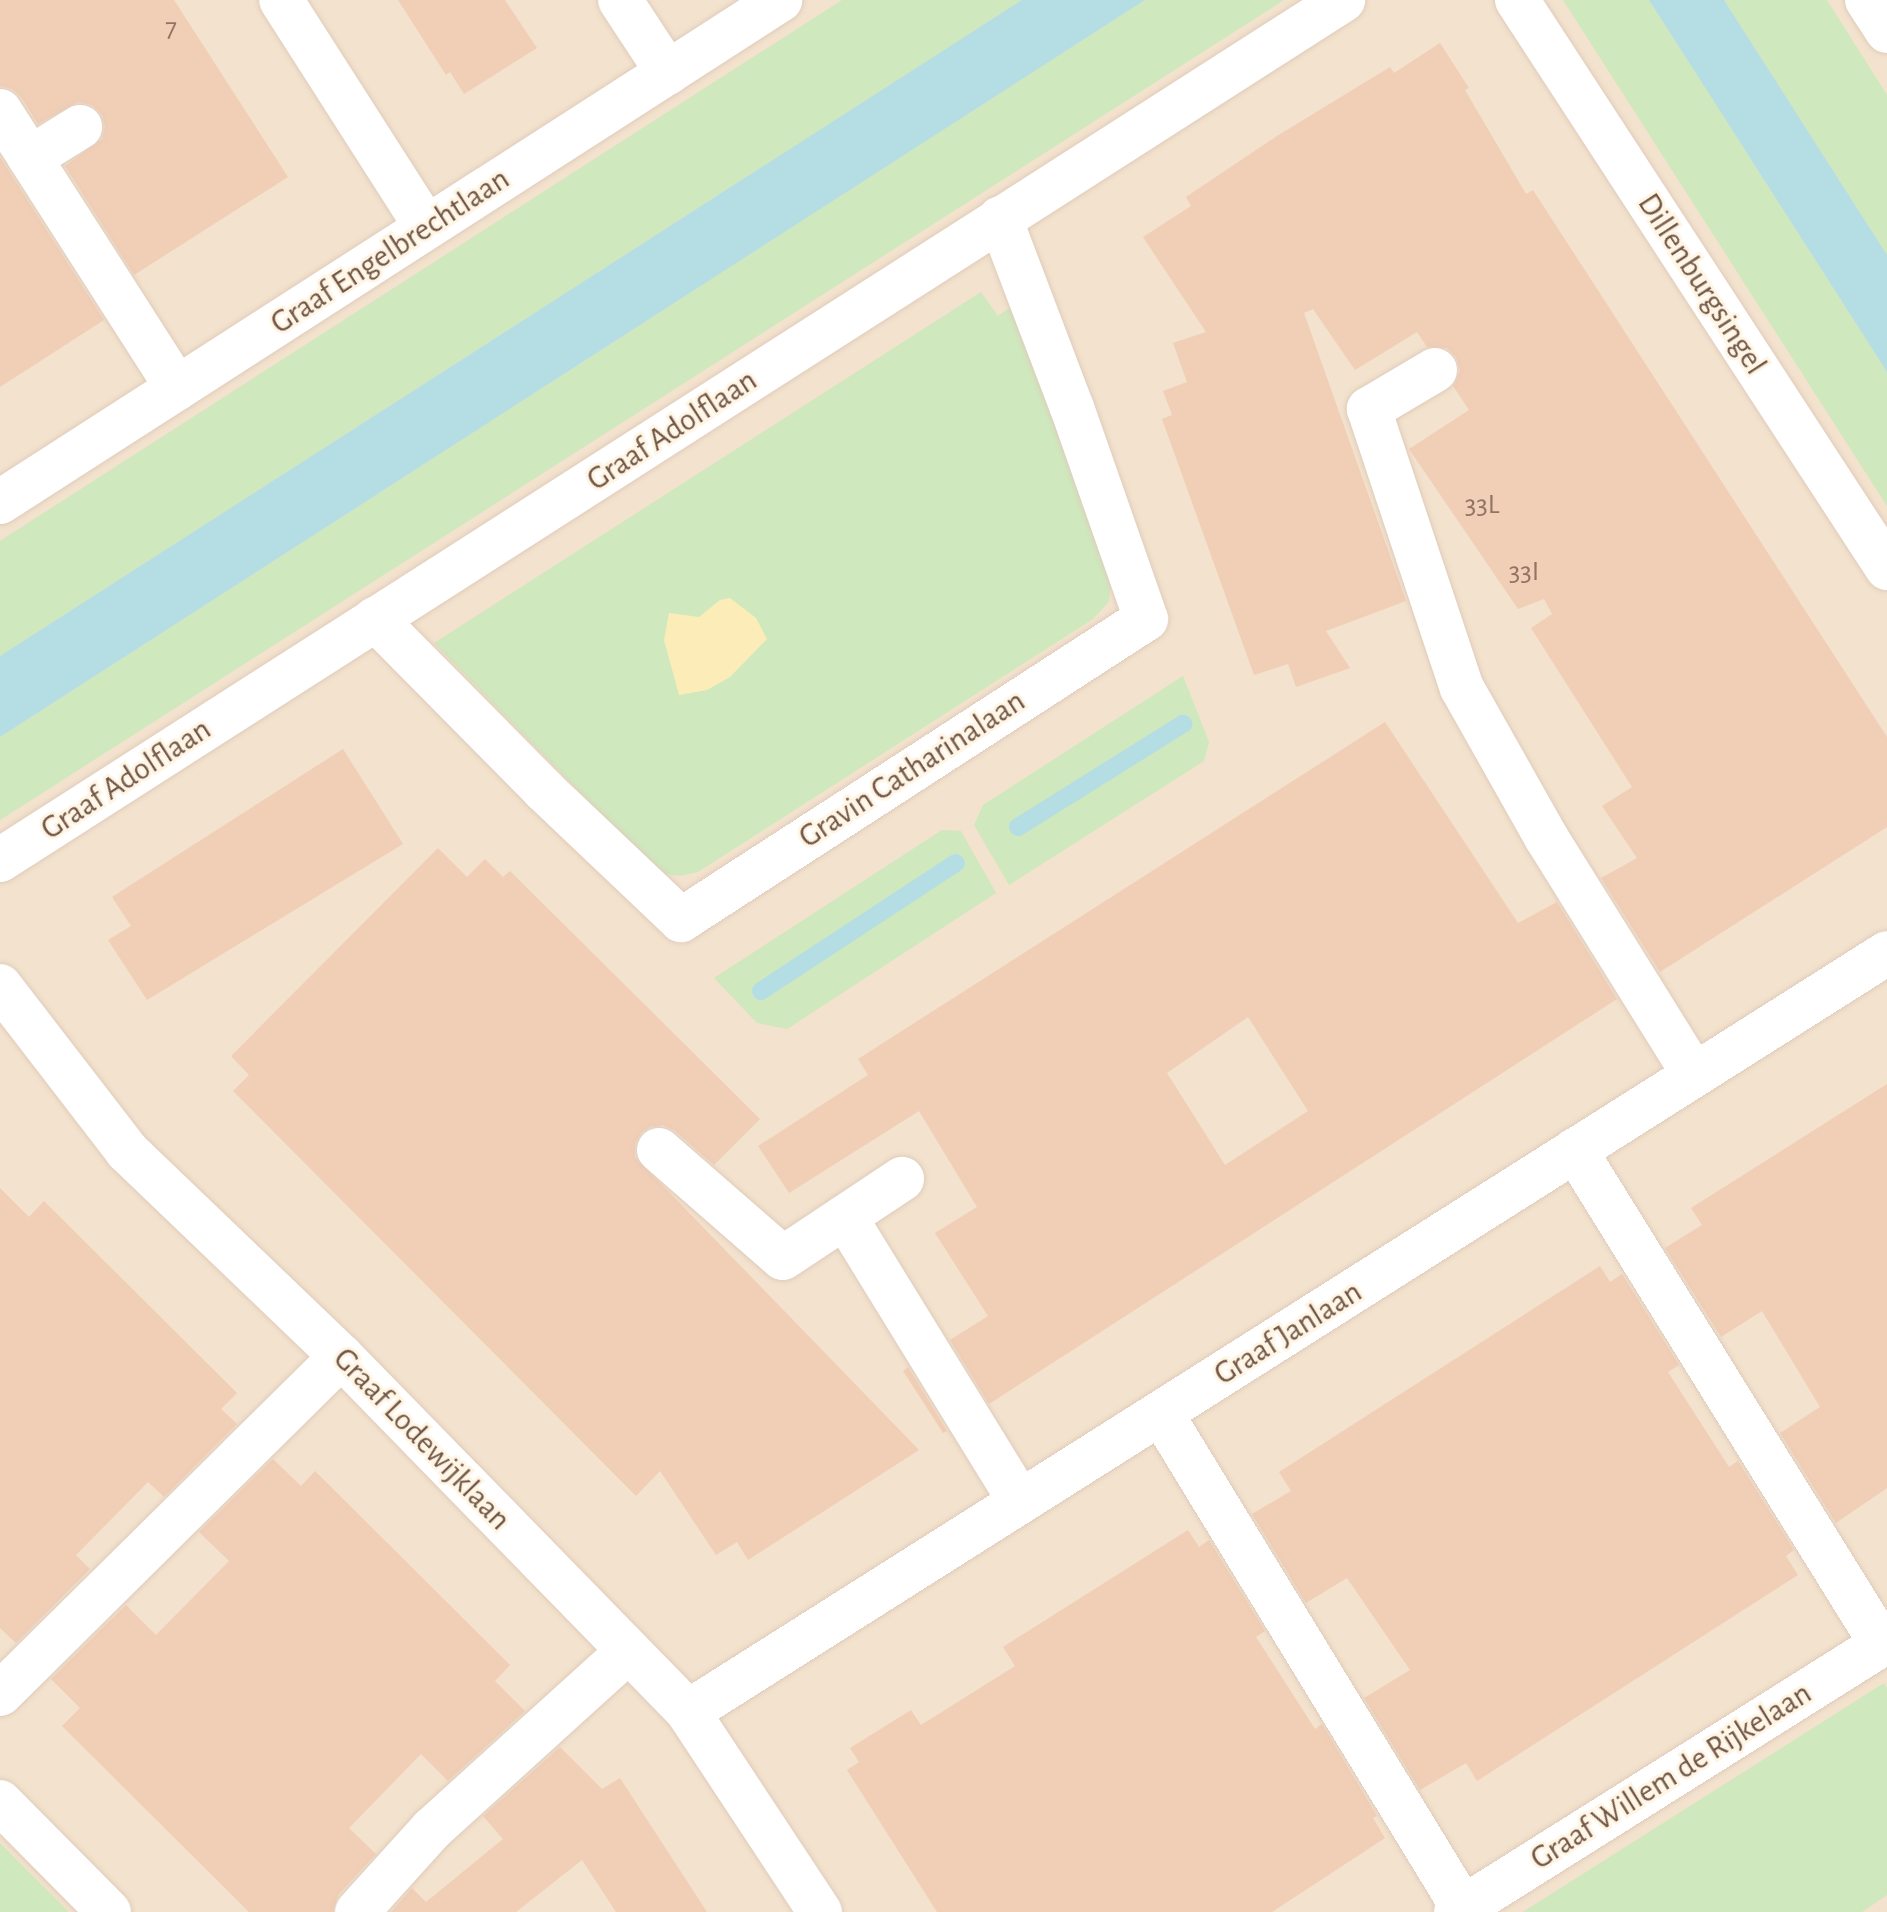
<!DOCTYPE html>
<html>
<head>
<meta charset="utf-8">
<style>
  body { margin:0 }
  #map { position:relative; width:1887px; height:1912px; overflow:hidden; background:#fcf0de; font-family:"Alegreya Sans",sans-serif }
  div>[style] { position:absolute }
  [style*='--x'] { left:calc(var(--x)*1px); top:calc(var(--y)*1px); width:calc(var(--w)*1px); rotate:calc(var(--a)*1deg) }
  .residential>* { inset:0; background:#f3e2cd }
  .green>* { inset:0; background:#cfe8be }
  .sand>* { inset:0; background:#fcedb8 }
  .water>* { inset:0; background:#b4dde4 }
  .stream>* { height:18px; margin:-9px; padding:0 9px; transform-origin:9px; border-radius:9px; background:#b4dde4 }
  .building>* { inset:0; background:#f1ceb6 }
  .roads { filter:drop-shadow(0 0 2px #dfccbb) drop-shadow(0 0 2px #dfccbb) }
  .minor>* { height:44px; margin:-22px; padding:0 22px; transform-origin:22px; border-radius:22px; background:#fff }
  span { translate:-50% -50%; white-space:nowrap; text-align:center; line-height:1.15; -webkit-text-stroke:6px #fff5e4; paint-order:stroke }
  .number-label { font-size:28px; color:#917463 }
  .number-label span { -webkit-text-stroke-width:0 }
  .street-label { font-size:32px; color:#715647 }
</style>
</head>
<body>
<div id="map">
  <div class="residential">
    <i style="clip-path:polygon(0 0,1887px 0,1887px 1912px,0 1912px)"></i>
  </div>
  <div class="green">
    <i style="clip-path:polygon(842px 0,1022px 0,0 656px,0 541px)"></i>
    <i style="clip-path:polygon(1145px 0,1284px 0,0 820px,0 737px)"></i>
    <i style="clip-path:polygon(1563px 0,1649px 0,1887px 372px,1887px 506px)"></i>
    <i style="clip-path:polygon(1724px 0,1827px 0,1887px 95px,1887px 255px)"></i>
    <i style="clip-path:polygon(981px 292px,998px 316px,1013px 305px,1111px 577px,1109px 602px,1093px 619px,698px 872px,679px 876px,659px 873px,434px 643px)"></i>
    <i style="clip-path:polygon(1183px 676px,1209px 742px,1204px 761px,1009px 885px,974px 825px,983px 805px)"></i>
    <i style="clip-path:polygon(942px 830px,961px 831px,996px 893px,787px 1029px,757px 1023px,714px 978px)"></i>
    <i style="clip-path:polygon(1884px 1683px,1887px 1688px,1887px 1895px,1862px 1912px,1523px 1912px)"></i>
    <i style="clip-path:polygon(0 1843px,69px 1912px,0 1912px)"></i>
  </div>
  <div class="sand">
    <i style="clip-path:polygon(730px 598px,756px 618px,767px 639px,730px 677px,707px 690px,679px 695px,664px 640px,669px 613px,699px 617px,720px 600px)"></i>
  </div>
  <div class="water">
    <i style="clip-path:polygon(1022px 0,1145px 0,0 737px,0 656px)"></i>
    <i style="clip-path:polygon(1649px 0,1724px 0,1887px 255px,1887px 372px)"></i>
  </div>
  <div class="stream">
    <i style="--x:1018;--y:827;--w:195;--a:-32"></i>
    <i style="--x:761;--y:991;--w:233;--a:-33.3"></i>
  </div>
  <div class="building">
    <i style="clip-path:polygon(0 0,174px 0,288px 177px,134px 275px,65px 166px,102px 139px,105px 127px,102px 115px,92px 105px,78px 102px,38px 124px,21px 97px,12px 89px,0 86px)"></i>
    <i style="clip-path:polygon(398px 0,505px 0,537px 48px,464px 94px,450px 72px,446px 75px)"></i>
    <i style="clip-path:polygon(1440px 43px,1469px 88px,1465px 90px,1526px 194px,1533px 190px,1887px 737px,1887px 827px,1660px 972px,1601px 878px,1637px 858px,1602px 806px,1632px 787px,1531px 628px,1552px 614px,1544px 599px,1518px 609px,1409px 449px,1469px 410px,1453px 386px,1460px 371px,1456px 357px,1447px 348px,1427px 347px,1417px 332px,1355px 370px,1313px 309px,1304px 313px,1406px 601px,1326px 631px,1350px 668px,1296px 687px,1288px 664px,1254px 675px,1162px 419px,1172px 415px,1163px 391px,1187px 382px,1173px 343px,1206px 332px,1143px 237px,1191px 206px,1186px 197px,1277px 136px,1390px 67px,1394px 73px)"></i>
    <i style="clip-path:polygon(0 157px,104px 320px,0 387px)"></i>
    <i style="clip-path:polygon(evenodd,1385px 722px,1518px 923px,1557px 902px,1617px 999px,989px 1404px,950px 1340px,988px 1316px,935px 1233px,977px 1207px,919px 1111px,789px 1193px,758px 1146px,868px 1075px,858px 1059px,1385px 722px,1248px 1017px,1308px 1111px,1225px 1165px,1167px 1073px,1248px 1017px)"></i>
    <i style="clip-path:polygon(343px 749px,403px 844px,147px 1000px,108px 940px,131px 926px,112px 897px)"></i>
    <i style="clip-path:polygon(438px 848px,467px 877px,485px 859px,503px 877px,510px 871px,760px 1119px,714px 1165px,675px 1131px,663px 1125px,650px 1127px,641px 1133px,635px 1144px,635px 1157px,919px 1450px,748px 1560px,737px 1542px,716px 1555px,660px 1471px,636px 1496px,233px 1091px,249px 1075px,231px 1056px)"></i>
    <i style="clip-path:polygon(1887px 1084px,1887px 1488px,1836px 1523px,1780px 1433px,1820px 1407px,1762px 1311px,1721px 1337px,1665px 1248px,1702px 1225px,1691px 1208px)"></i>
    <i style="clip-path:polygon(0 1188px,29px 1217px,44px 1201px,237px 1393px,221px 1409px,237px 1424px,164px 1497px,148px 1482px,76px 1555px,90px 1569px,16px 1643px,0 1628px)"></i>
    <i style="clip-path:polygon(1600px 1266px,1610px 1282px,1622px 1274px,1679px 1365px,1668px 1372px,1729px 1467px,1738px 1461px,1794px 1550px,1786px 1556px,1798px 1575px,1477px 1781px,1466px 1763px,1420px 1790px,1364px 1698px,1410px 1670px,1347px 1578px,1306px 1603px,1252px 1514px,1291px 1491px,1279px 1472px)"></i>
    <i style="clip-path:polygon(908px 1367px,947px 1431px,943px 1433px,903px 1371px)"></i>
    <i style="clip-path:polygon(273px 1459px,301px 1486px,315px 1471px,510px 1665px,495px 1681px,525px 1711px,448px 1781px,421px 1754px,349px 1828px,376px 1854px,338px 1895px,333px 1912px,249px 1912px,62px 1726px,80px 1708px,51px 1679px,126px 1605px,156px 1635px,229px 1561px,199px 1532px)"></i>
    <i style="clip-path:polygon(1188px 1530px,1199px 1547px,1209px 1540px,1265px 1631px,1256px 1637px,1315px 1729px,1322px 1724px,1377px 1816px,1373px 1818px,1385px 1838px,1272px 1912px,937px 1912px,847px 1770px,859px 1762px,850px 1748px,911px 1710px,921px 1725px,1015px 1666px,1003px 1647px)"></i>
    <i style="clip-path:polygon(560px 1747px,602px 1789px,620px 1778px,707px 1912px,616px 1912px,582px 1860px,516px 1912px,391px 1912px,412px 1888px,426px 1902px,503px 1839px,483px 1816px)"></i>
  </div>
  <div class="roads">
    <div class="minor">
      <i style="--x:281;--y:0;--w:269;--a:57.4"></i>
      <i style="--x:620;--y:0;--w:87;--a:56.7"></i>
      <i style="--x:1517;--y:0;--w:678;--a:56.92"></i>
      <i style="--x:1867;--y:0;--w:37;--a:57"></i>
      <i style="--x:0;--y:111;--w:329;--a:57.4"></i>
      <i style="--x:30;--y:158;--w:59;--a:-31.8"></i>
      <i style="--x:1435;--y:370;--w:77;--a:149.4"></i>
      <i style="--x:1369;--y:409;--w:294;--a:71.6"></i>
      <i style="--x:1462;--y:688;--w:171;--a:60.6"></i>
      <i style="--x:1546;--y:837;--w:280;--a:58.1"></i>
      <i style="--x:0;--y:502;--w:928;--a:-32.76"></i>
      <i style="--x:375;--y:619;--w:240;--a:45.3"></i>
      <i style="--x:544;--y:790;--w:189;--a:43.5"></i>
      <i style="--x:681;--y:920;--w:554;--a:-32.92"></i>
      <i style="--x:1146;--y:619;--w:224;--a:-109.3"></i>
      <i style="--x:1072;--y:408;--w:203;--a:-110.8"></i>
      <i style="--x:0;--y:860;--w:1595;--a:-32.63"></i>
      <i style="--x:0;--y:986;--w:208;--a:52.4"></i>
      <i style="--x:127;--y:1151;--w:296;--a:43.8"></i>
      <i style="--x:341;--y:1356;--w:497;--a:45.7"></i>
      <i style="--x:688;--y:1712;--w:240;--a:56.6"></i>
      <i style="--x:659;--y:1150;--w:164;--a:41.1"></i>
      <i style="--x:783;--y:1258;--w:143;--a:-33.6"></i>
      <i style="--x:1575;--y:1150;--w:582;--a:58.19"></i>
      <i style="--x:845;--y:1217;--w:334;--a:58.4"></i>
      <i style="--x:1161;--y:1413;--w:580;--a:58.61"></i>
      <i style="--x:0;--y:1694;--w:480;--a:-44.7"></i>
      <i style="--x:688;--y:1712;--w:1419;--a:-32.33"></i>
      <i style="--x:0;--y:1802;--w:155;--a:45.3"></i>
      <i style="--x:357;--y:1912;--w:112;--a:-47.9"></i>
      <i style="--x:432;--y:1829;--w:265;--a:-42.2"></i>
      <i style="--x:1456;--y:1912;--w:509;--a:-32.16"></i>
    </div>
  </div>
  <div class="number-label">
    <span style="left:171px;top:28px">7</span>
    <span style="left:1482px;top:505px">33L</span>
    <span style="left:1524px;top:572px">33I</span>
  </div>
  <div class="street-label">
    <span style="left:390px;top:251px;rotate:-33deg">Graaf Engelbrechtlaan</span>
    <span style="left:1702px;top:284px;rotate:57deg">Dillenburgsingel</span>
    <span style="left:672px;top:430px;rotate:-33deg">Graaf Adolflaan</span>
    <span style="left:912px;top:769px;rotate:-33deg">Gravin Catharinalaan</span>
    <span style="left:126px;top:779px;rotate:-33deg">Graaf Adolflaan</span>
    <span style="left:1288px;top:1333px;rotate:-32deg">Graaf Janlaan</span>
    <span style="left:422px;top:1439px;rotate:46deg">Graaf Lodewijklaan</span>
    <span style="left:1671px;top:1776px;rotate:-32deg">Graaf Willem de Rijkelaan</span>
  </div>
</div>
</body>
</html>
